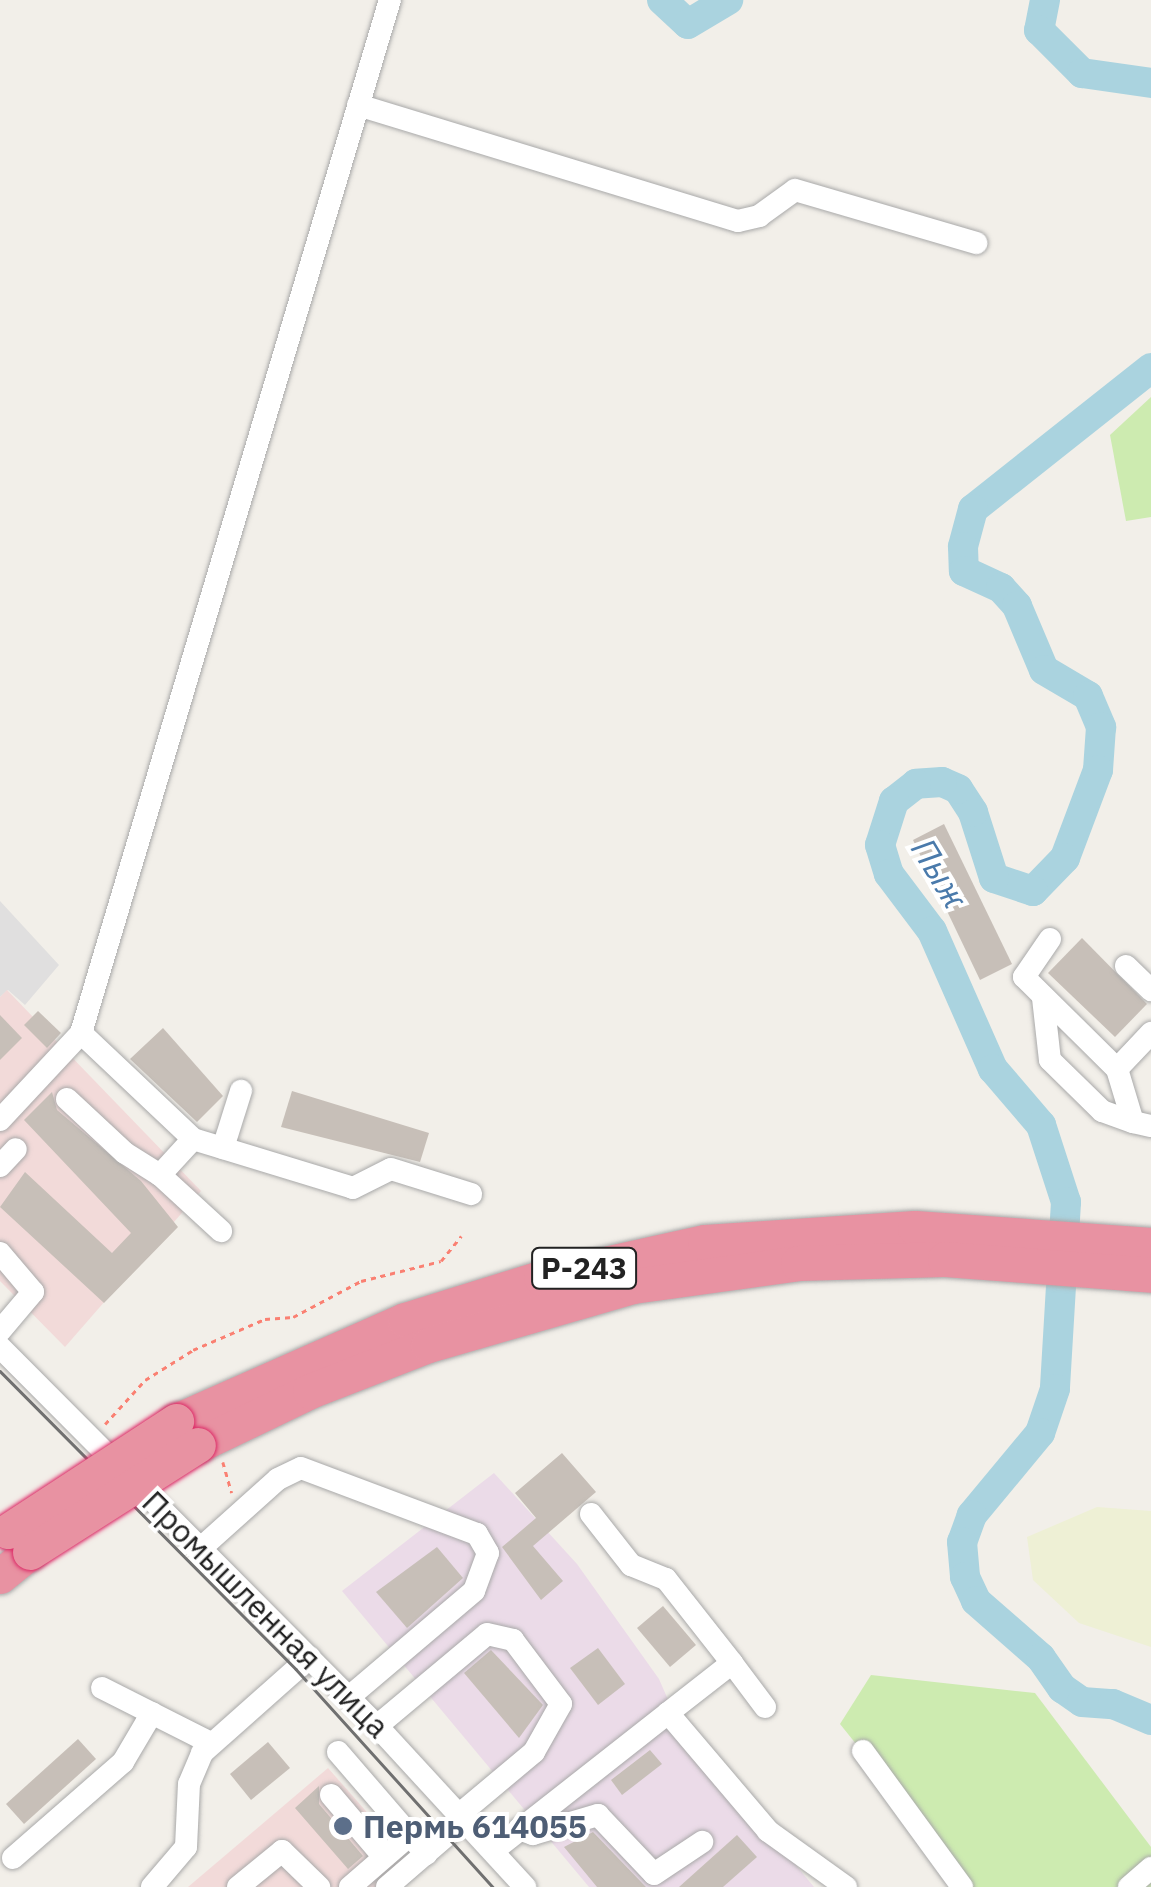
<!DOCTYPE html>
<html>
<head>
<meta charset="utf-8">
<style>
  body { margin:0 }
  #map { position:relative; width:1151px; height:1887px; overflow:hidden; background:#f2efe9; font-family:"IBM Plex Sans",sans-serif }
  div>[style] { position:absolute }
  [style*='--x'] { left:calc(var(--x)*1px); top:calc(var(--y)*1px); width:calc(var(--w)*1px); rotate:calc(var(--a)*1deg) }
  .residential>* { inset:0; background:#e0dfdf }
  .commercial>* { inset:0; background:#f2dad9 }
  .industrial>* { inset:0; background:#ebdbe8 }
  .farmland>* { inset:0; background:#eef0d5 }
  .grass>* { inset:0; background:#cdebb0 }
  .river>* { height:30px; margin:-15px; padding:0 15px; transform-origin:15px; border-radius:15px; background:#aad3df }
  .building>* { inset:0; background:#c7bfb8 }
  .path>* { height:2.5px; margin-top:-1.25px; transform-origin:0; background:repeating-linear-gradient(90deg,#fa8072 0 5px,transparent 0 10px) }
  .roads { filter:drop-shadow(0 0 2px #a9a9a9) drop-shadow(0 0 2px #a9a9a9) }
  .minor>* { height:22px; margin:-11px; padding:0 11px; transform-origin:11px; border-radius:11px; background:#fff }
  .highway>* { height:35px; margin:-17.5px; padding:0 17.5px; transform-origin:17.5px; border-radius:17.5px; background:#e892a2 }
  .tram>* { height:2.5px; margin:-1.25px; padding:0 1.25px; transform-origin:1.25px; border-radius:1.25px; background:#707070 }
  .bridges { filter:drop-shadow(0 0 2px #dc2a67) drop-shadow(0 0 2px #dc2a67) }
  .highway-bridge>* { height:35px; margin:-17.5px; padding:0 17.5px; transform-origin:17.5px; border-radius:17.5px; background:#e892a2 }
  .dots>* { width:28px; height:28px; translate:-50% -50%; box-sizing:border-box; border:5px solid #fff; border-radius:50% }
  span { translate:-50% -50%; white-space:nowrap; text-align:center; line-height:1.15; -webkit-text-stroke:8px #fff; paint-order:stroke }
  .shield-label span { padding:2px 8px; background:#fff; border:2px solid; border-radius:8px; -webkit-text-stroke-width:0 }
  .shield-label { font-size:30px; color:#222; font-weight:700 }
  .street-label { font-size:32px; color:#222 }
  .service-label { font-size:32px; color:#4e5e75; font-weight:700 }
  .left { translate:0 -50%; text-align:left }
  .water-label { font-size:35px; color:#4a7aab; font-style:italic }
</style>
</head>
<body>
<div id="map">
  <div class="residential">
    <i style="clip-path:polygon(0 901px,59px 965px,25px 1005px,8px 990px,0 997px)"></i>
  </div>
  <div class="commercial">
    <i style="clip-path:polygon(7px 990px,201px 1191px,65px 1347px,0 1281px,0 997px)"></i>
    <i style="clip-path:polygon(328px 1768px,408px 1859px,375px 1887px,188px 1887px)"></i>
  </div>
  <div class="industrial">
    <i style="clip-path:polygon(494px 1473px,577px 1564px,659px 1679px,679px 1725px,814px 1887px,589px 1887px,342px 1591px)"></i>
  </div>
  <div class="farmland">
    <i style="clip-path:polygon(1097px 1507px,1151px 1511px,1151px 1647px,1079px 1623px,1033px 1580px,1027px 1537px)"></i>
  </div>
  <div class="grass">
    <i style="clip-path:polygon(1151px 397px,1151px 517px,1126px 521px,1110px 435px)"></i>
    <i style="clip-path:polygon(871px 1675px,1035px 1693px,1151px 1847px,1151px 1887px,971px 1887px,840px 1724px)"></i>
  </div>
  <div class="river">
    <i style="--x:662;--y:0;--w:35;--a:43"></i>
    <i style="--x:688;--y:24;--w:47;--a:-31"></i>
    <i style="--x:1045;--y:0;--w:31;--a:101"></i>
    <i style="--x:1039;--y:30;--w:61;--a:45"></i>
    <i style="--x:1082;--y:73;--w:70;--a:8.2"></i>
    <i style="--x:1151;--y:368;--w:227;--a:141.6"></i>
    <i style="--x:973;--y:509;--w:39;--a:105"></i>
    <i style="--x:963;--y:547;--w:24;--a:88"></i>
    <i style="--x:964;--y:571;--w:41;--a:24.7"></i>
    <i style="--x:1001;--y:588;--w:24;--a:48"></i>
    <i style="--x:1017;--y:606;--w:69;--a:67.1"></i>
    <i style="--x:1044;--y:670;--w:51;--a:30.6"></i>
    <i style="--x:1088;--y:696;--w:34;--a:67"></i>
    <i style="--x:1101;--y:727;--w:43;--a:94"></i>
    <i style="--x:1098;--y:770;--w:94;--a:110.6"></i>
    <i style="--x:1065;--y:858;--w:46;--a:134.1"></i>
    <i style="--x:1033;--y:891;--w:41;--a:-161.6"></i>
    <i style="--x:994;--y:878;--w:69;--a:-107.7"></i>
    <i style="--x:973;--y:812;--w:27;--a:-123"></i>
    <i style="--x:958;--y:789;--w:17;--a:-156"></i>
    <i style="--x:942;--y:782;--w:26;--a:176"></i>
    <i style="--x:916;--y:784;--w:28;--a:142"></i>
    <i style="--x:894;--y:801;--w:46;--a:107.7"></i>
    <i style="--x:880;--y:845;--w:30;--a:73"></i>
    <i style="--x:889;--y:874;--w:71;--a:53"></i>
    <i style="--x:932;--y:931;--w:151;--a:66.2"></i>
    <i style="--x:993;--y:1069;--w:74;--a:49.4"></i>
    <i style="--x:1041;--y:1125;--w:81;--a:72"></i>
    <i style="--x:1066;--y:1202;--w:187;--a:93.4"></i>
    <i style="--x:1055;--y:1389;--w:46;--a:108.8"></i>
    <i style="--x:1040;--y:1433;--w:107;--a:129.7"></i>
    <i style="--x:972;--y:1515;--w:29;--a:110"></i>
    <i style="--x:962;--y:1542;--w:35;--a:85"></i>
    <i style="--x:965;--y:1577;--w:26;--a:65"></i>
    <i style="--x:976;--y:1601;--w:86;--a:41.2"></i>
    <i style="--x:1041;--y:1658;--w:37;--a:55"></i>
    <i style="--x:1062;--y:1688;--w:24;--a:35"></i>
    <i style="--x:1082;--y:1702;--w:31;--a:4"></i>
    <i style="--x:1113;--y:1704;--w:41;--a:22.8"></i>
  </div>
  <div class="building">
    <i style="clip-path:polygon(944px 824px,1012px 964px,980px 980px,913px 840px)"></i>
    <i style="clip-path:polygon(1082px 938px,1147px 1004px,1115px 1037px,1048px 973px)"></i>
    <i style="clip-path:polygon(38px 1011px,61px 1033px,47px 1048px,24px 1025px)"></i>
    <i style="clip-path:polygon(0 1015px,22px 1038px,0 1060px)"></i>
    <i style="clip-path:polygon(163px 1028px,223px 1096px,197px 1122px,130px 1059px)"></i>
    <i style="clip-path:polygon(292px 1091px,429px 1133px,420px 1162px,281px 1127px)"></i>
    <i style="clip-path:polygon(52px 1092px,57px 1110px,141px 1181px,178px 1227px,104px 1303px,0 1207px,25px 1172px,112px 1253px,131px 1233px,24px 1120px)"></i>
    <i style="clip-path:polygon(562px 1453px,596px 1492px,533px 1546px,563px 1581px,541px 1600px,502px 1547px,536px 1518px,515px 1493px)"></i>
    <i style="clip-path:polygon(437px 1547px,463px 1578px,407px 1628px,376px 1592px)"></i>
    <i style="clip-path:polygon(663px 1606px,696px 1645px,670px 1667px,637px 1628px)"></i>
    <i style="clip-path:polygon(598px 1648px,625px 1684px,598px 1705px,570px 1668px)"></i>
    <i style="clip-path:polygon(491px 1650px,543px 1705px,519px 1738px,464px 1673px)"></i>
    <i style="clip-path:polygon(78px 1739px,96px 1759px,24px 1824px,6px 1804px)"></i>
    <i style="clip-path:polygon(268px 1742px,290px 1768px,251px 1800px,230px 1774px)"></i>
    <i style="clip-path:polygon(650px 1750px,662px 1764px,622px 1795px,611px 1780px)"></i>
    <i style="clip-path:polygon(319px 1786px,319px 1804px,363px 1856px,348px 1869px,295px 1808px)"></i>
    <i style="clip-path:polygon(593px 1832px,643px 1884px,646px 1887px,597px 1887px,564px 1847px)"></i>
    <i style="clip-path:polygon(737px 1835px,757px 1857px,723px 1887px,679px 1887px)"></i>
  </div>
  <div class="path">
    <i style="--x:105;--y:1424;--w:59;--a:-47.7"></i>
    <i style="--x:145;--y:1380;--w:57;--a:-32"></i>
    <i style="--x:193;--y:1350;--w:78;--a:-23.3"></i>
    <i style="--x:265;--y:1319;--w:28;--a:-4"></i>
    <i style="--x:293;--y:1317;--w:77;--a:-27.9"></i>
    <i style="--x:361;--y:1281;--w:82;--a:-14"></i>
    <i style="--x:441;--y:1261;--w:32;--a:-51"></i>
    <i style="--x:223;--y:1462;--w:32;--a:74"></i>
  </div>
  <div class="roads">
    <div class="minor">
      <i style="--x:358;--y:105;--w:397;--a:17"></i>
      <i style="--x:738;--y:221;--w:22;--a:-13"></i>
      <i style="--x:759;--y:216;--w:44;--a:-35.8"></i>
      <i style="--x:795;--y:190;--w:189;--a:16.3"></i>
      <i style="--x:1050;--y:939;--w:46;--a:124.4"></i>
      <i style="--x:1024;--y:977;--w:131;--a:44.7"></i>
      <i style="--x:1117;--y:1069;--w:55;--a:73.2"></i>
      <i style="--x:1133;--y:1122;--w:18;--a:13"></i>
      <i style="--x:1126;--y:966;--w:35;--a:44"></i>
      <i style="--x:1043;--y:998;--w:62;--a:83.6"></i>
      <i style="--x:1050;--y:1060;--w:73;--a:44.4"></i>
      <i style="--x:1102;--y:1111;--w:33;--a:20"></i>
      <i style="--x:81;--y:1033;--w:1078;--a:-73.35"></i>
      <i style="--x:1117;--y:1069;--w:50;--a:-46.6"></i>
      <i style="--x:67;--y:1099;--w:79;--a:43"></i>
      <i style="--x:125;--y:1153;--w:41;--a:32.2"></i>
      <i style="--x:0;--y:1120;--w:119;--a:-47"></i>
      <i style="--x:81;--y:1033;--w:154;--a:43.4"></i>
      <i style="--x:193;--y:1139;--w:167;--a:17"></i>
      <i style="--x:353;--y:1188;--w:42;--a:-26.6"></i>
      <i style="--x:391;--y:1169;--w:84;--a:17.4"></i>
      <i style="--x:193;--y:1139;--w:49;--a:132.5"></i>
      <i style="--x:160;--y:1175;--w:83;--a:42.6"></i>
      <i style="--x:223;--y:1148;--w:60;--a:-72.5"></i>
      <i style="--x:0;--y:1166;--w:23;--a:-47"></i>
      <i style="--x:0;--y:1253;--w:51;--a:49.8"></i>
      <i style="--x:33;--y:1292;--w:51;--a:130.2"></i>
      <i style="--x:0;--y:1347;--w:535;--a:45.15"></i>
      <i style="--x:377;--y:1726;--w:219;--a:47.4"></i>
      <i style="--x:591;--y:1514;--w:65;--a:51.9"></i>
      <i style="--x:631;--y:1565;--w:38;--a:22"></i>
      <i style="--x:666;--y:1579;--w:107;--a:51.8"></i>
      <i style="--x:732;--y:1663;--w:81;--a:142"></i>
      <i style="--x:201;--y:1548;--w:103;--a:-41.9"></i>
      <i style="--x:278;--y:1479;--w:25;--a:-26"></i>
      <i style="--x:301;--y:1468;--w:188;--a:20.6"></i>
      <i style="--x:477;--y:1534;--w:22;--a:60"></i>
      <i style="--x:488;--y:1553;--w:40;--a:110.2"></i>
      <i style="--x:474;--y:1591;--w:164;--a:139.7"></i>
      <i style="--x:732;--y:1663;--w:55;--a:53.1"></i>
      <i style="--x:102;--y:1688;--w:122;--a:26.8"></i>
      <i style="--x:377;--y:1726;--w:143;--a:-39.9"></i>
      <i style="--x:487;--y:1634;--w:27;--a:13"></i>
      <i style="--x:513;--y:1640;--w:80;--a:53.1"></i>
      <i style="--x:561;--y:1704;--w:55;--a:119.4"></i>
      <i style="--x:534;--y:1752;--w:95;--a:140.1"></i>
      <i style="--x:863;--y:1751;--w:168;--a:53.9"></i>
      <i style="--x:338;--y:1752;--w:135;--a:49.2"></i>
      <i style="--x:331;--y:1795;--w:71;--a:49.6"></i>
      <i style="--x:519;--y:1829;--w:15;--a:20"></i>
      <i style="--x:533;--y:1834;--w:68;--a:-16.3"></i>
      <i style="--x:598;--y:1815;--w:81;--a:46.5"></i>
      <i style="--x:654;--y:1874;--w:58;--a:-33.7"></i>
      <i style="--x:494;--y:1850;--w:221;--a:-38.2"></i>
      <i style="--x:668;--y:1713;--w:155;--a:49.7"></i>
      <i style="--x:768;--y:1831;--w:96;--a:35.7"></i>
      <i style="--x:13;--y:1858;--w:146;--a:-41.1"></i>
      <i style="--x:123;--y:1762;--w:57;--a:-59.4"></i>
      <i style="--x:152;--y:1887;--w:52;--a:-49.6"></i>
      <i style="--x:186;--y:1847;--w:63;--a:-87.3"></i>
      <i style="--x:189;--y:1784;--w:34;--a:-67"></i>
      <i style="--x:202;--y:1753;--w:144;--a:-41.6"></i>
      <i style="--x:238;--y:1887;--w:57;--a:-39.3"></i>
      <i style="--x:282;--y:1851;--w:52;--a:44.2"></i>
      <i style="--x:350;--y:1887;--w:79;--a:-40.9"></i>
      <i style="--x:387;--y:1887;--w:106;--a:-40.8"></i>
      <i style="--x:1129;--y:1887;--w:29;--a:-41"></i>
    </div>
    <div class="highway">
      <i style="--x:176;--y:1421;--w:250;--a:-23.8"></i>
      <i style="--x:405;--y:1320;--w:142;--a:-17.2"></i>
      <i style="--x:541;--y:1278;--w:168;--a:-12.4"></i>
      <i style="--x:705;--y:1242;--w:210;--a:-3.8"></i>
      <i style="--x:915;--y:1228;--w:237;--a:4.1"></i>
      <i style="--x:198;--y:1445;--w:124;--a:-25.7"></i>
      <i style="--x:310;--y:1391;--w:127;--a:-21.3"></i>
      <i style="--x:428;--y:1345;--w:213;--a:-16.1"></i>
      <i style="--x:633;--y:1286;--w:167;--a:-7.9"></i>
      <i style="--x:798;--y:1263;--w:147;--a:-1.6"></i>
      <i style="--x:945;--y:1259;--w:207;--a:4.4"></i>
      <i style="--x:0;--y:1576;--w:38;--a:-39"></i>
    </div>
  </div>
  <div class="tram">
    <i style="--x:0;--y:1371;--w:420;--a:45.2"></i>
    <i style="--x:296;--y:1669;--w:294;--a:47.9"></i>
  </div>
  <div class="bridges">
    <div class="highway-bridge">
      <i style="--x:8;--y:1531;--w:201;--a:-33.2"></i>
      <i style="--x:30;--y:1552;--w:199;--a:-32.5"></i>
    </div>
  </div>
  <div class="dots">
    <i style="left:343px;top:1826px;background:#5c6f8a"></i>
  </div>
  <div class="shield-label">
    <span style="left:584px;top:1268px">Р-243</span>
  </div>
  <div class="street-label">
    <span style="left:266px;top:1614px;rotate:45deg">Промышленная улица</span>
  </div>
  <div class="service-label">
    <span class="left" style="left:363px;top:1826px">Пермь 614055</span>
  </div>
  <div class="water-label">
    <span style="left:940px;top:873px;rotate:59deg">Пыж</span>
  </div>
</div>
</body>
</html>
